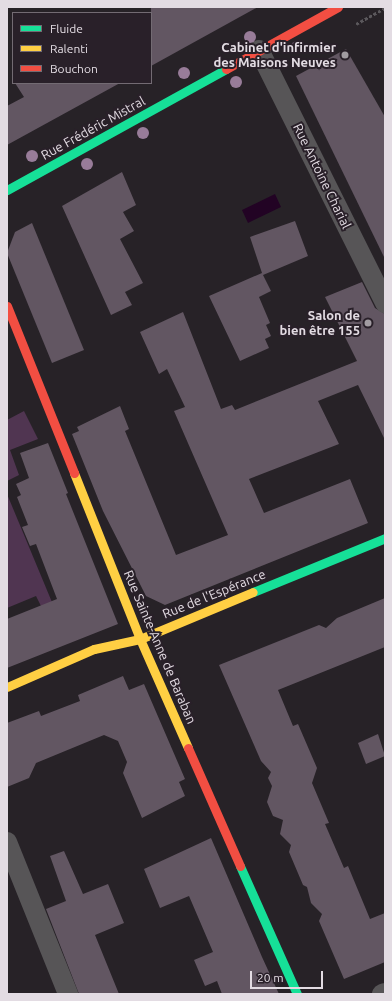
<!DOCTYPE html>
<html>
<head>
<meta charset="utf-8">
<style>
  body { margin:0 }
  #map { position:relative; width:392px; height:1001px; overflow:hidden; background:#272227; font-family:Ubuntu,sans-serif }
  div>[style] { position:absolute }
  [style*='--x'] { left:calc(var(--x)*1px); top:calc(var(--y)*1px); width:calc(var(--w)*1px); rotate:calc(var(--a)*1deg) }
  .green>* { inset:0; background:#503551 }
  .water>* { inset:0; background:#220324 }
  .building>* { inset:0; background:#625662 }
  .path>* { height:2.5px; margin-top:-1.25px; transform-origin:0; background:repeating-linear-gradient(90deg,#5b585c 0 3px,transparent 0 5px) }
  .street>* { height:20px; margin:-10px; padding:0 10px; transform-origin:10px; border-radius:10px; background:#575557 }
  .fast>* { height:9px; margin:-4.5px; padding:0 4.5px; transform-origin:4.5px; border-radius:4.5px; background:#16e098 }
  .slow>* { height:9px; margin:-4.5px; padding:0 4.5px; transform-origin:4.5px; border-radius:4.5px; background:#ffcf43 }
  .jam>* { height:9px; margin:-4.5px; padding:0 4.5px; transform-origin:4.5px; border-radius:4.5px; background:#f24e42 }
  .trees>* { width:12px; height:12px; margin:-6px; border-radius:50%; background:#987c99 }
  .dots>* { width:11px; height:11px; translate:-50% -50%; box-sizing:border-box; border:2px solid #292029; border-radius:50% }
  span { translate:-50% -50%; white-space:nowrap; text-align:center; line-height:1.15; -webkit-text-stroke:4px #292029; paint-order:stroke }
  .poi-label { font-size:13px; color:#e3dce3; font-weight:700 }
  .right { translate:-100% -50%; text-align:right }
  .street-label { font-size:13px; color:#e3dce3 }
  .frame { position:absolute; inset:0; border:8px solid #e3dce3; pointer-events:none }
  .legend { position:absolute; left:12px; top:12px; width:140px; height:72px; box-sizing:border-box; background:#292029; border:1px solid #736b73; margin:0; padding:5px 7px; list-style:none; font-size:12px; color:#e3dce3 }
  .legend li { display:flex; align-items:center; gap:8px; height:20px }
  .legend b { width:20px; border:1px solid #736b73 }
  .scale { position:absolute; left:250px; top:971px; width:73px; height:18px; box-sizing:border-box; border:2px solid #e3dce3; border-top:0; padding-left:5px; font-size:12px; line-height:14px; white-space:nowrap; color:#e3dce3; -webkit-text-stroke:3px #292029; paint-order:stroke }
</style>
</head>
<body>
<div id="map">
  <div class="green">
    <i style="clip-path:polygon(24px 411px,38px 439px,10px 450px,19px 475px,7px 481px,7px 420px)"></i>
    <i style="clip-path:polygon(7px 494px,54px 607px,43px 610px,36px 596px,7px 608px)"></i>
  </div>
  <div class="water">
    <i style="clip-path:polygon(275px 194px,281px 207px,248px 223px,242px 210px)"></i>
  </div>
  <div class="building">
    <i style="clip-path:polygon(151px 7px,258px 7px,151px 66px)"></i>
    <i style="clip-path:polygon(346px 49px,385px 117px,385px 259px,296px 76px)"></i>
    <i style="clip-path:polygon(15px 83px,120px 83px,7px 145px,7px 106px,24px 97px)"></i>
    <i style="clip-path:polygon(122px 172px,136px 205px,123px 212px,134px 231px,120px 239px,143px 283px,125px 292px,132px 305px,111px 315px,62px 206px)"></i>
    <i style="clip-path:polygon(295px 221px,308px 256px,263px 275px,271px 291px,259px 297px,270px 323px,266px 325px,271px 336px,265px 339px,269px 348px,240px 361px,209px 296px,262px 273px,250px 237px)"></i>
    <i style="clip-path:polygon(32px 223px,84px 350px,52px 363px,7px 253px,15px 232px)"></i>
    <i style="clip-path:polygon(362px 282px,375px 308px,385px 314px,385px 440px,358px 385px,318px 401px,339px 444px,249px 479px,264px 513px,350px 479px,368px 523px,165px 605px,146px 596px,103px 511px,72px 434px,79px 431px,77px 427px,120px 406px,129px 429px,125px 431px,176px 555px,228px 535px,174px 411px,185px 407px,167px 369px,159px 374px,140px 332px,183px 312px,221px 409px,232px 405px,235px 410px,357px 361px,325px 297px)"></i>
    <i style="clip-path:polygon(48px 443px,68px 493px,66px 494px,118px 624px,7px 668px,7px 619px,57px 599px,36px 544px,30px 546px,22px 527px,28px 525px,17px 497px,21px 495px,16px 484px,29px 478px,20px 453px)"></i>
    <i style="clip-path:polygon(385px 598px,385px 647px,278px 690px,293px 726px,298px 724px,317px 768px,312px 783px,329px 823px,325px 824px,344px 868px,348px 866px,370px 919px,385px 913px,385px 962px,344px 979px,319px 921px,322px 914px,311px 903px,307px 887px,303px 885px,289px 852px,291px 845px,280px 834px,283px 820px,273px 816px,267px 802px,272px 786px,268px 778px,271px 772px,261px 761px,219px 665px,319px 625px,326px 628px,337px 618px)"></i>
    <i style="clip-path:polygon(123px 676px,129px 690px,144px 684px,185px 779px,179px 782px,185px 796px,142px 818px,123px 773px,127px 762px,118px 741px,104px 735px,36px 763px,29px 778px,7px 787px,7px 723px,39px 711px,41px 716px,80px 701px,78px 695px)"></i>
    <i style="clip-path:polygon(378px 734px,385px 756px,366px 764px,358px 743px)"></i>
    <i style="clip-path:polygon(211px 838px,262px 957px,279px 994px,222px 994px,217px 981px,205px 986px,194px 960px,213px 952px,189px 896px,160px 908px,144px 869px)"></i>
    <i style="clip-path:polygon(64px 851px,83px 894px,108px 884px,124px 923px,95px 935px,119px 994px,79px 994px,46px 909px,66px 901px,50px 856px)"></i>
  </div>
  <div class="path">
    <i style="--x:356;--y:24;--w:33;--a:-29"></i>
  </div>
  <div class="street">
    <i style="--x:259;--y:50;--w:283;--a:63.5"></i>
    <i style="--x:7;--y:842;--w:164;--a:68.1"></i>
    <i style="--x:382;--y:994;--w:3;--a:-18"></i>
  </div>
  <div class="fast">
    <i style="--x:7;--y:190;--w:250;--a:-28.9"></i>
    <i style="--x:253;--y:592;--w:143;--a:-22.2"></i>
    <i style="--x:240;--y:866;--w:140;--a:66"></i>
  </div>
  <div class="slow">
    <i style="--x:74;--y:473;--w:179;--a:68.3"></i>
    <i style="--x:140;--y:639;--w:119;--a:66.2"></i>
    <i style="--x:7;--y:687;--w:95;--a:-23.6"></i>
    <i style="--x:94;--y:649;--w:47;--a:-12.3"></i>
    <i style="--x:140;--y:639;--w:122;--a:-22.6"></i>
  </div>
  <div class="jam">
    <i style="--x:226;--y:69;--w:128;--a:-29"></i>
    <i style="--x:7;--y:306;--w:180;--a:68.1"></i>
    <i style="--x:188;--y:748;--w:129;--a:66.2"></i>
  </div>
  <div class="trees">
    <i style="left:250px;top:37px"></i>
    <i style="left:297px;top:47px"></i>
    <i style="left:184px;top:73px"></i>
    <i style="left:236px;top:82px"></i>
    <i style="left:143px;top:133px"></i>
    <i style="left:32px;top:156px"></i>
    <i style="left:87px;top:164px"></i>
  </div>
  <div class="dots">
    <i style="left:345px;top:55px;background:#a19ba1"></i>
    <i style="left:368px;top:323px;background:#a19ba1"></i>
  </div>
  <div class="poi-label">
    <span class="right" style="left:336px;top:55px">Cabinet d'infirmier<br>des Maisons Neuves</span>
    <span class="right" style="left:360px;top:323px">Salon de<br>bien être 155</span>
  </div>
  <div class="street-label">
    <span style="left:93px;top:128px;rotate:-29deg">Rue Frédéric Mistral</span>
    <span style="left:322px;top:176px;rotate:64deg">Rue Antoine Charial</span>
    <span style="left:214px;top:594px;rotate:-22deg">Rue de l'Espérance</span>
    <span style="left:160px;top:647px;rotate:67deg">Rue Sainte-Anne de Baraban</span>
  </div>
  <div class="frame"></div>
  <ul class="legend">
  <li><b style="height:5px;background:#16e098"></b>Fluide</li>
  <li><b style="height:5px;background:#ffcf43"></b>Ralenti</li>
  <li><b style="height:5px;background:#f24e42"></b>Bouchon</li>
  </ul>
  <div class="scale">20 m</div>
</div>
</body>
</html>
